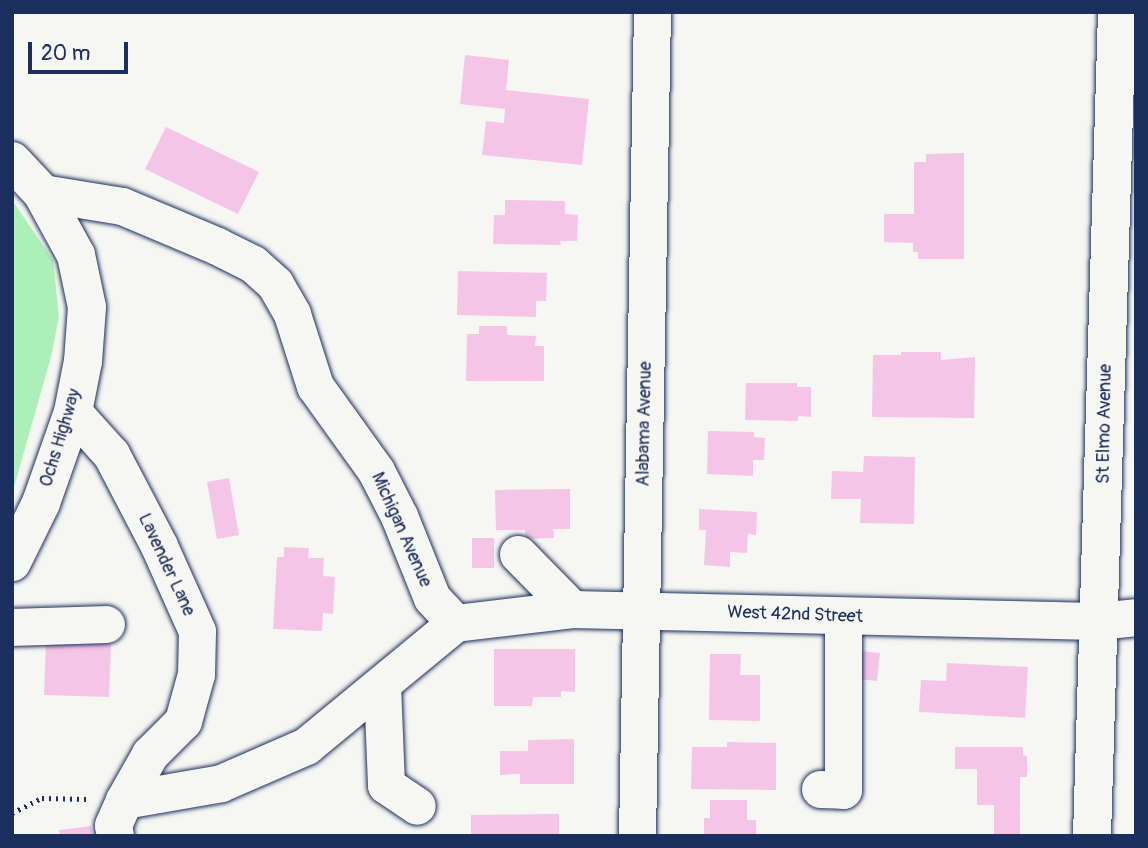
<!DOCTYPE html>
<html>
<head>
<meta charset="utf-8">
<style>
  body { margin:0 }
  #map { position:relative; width:1148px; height:848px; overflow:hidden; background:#f6f6f2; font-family:Pangolin,sans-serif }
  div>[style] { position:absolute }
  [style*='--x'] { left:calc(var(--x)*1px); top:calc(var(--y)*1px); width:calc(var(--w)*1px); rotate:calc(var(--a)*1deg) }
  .green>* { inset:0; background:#adefb8 }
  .building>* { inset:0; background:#f5c5e7 }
  .path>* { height:4.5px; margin-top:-2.25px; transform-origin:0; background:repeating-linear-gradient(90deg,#1b2f5e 0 2px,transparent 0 7px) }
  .roads { filter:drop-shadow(0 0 2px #1b2f5e) drop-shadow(0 0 2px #1b2f5e) }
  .minor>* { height:37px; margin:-18.5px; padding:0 18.5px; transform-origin:18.5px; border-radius:18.5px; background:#f6f6f2 }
  .secondary>* { height:38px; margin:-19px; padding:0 19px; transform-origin:19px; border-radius:19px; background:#f6f6f2 }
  span { translate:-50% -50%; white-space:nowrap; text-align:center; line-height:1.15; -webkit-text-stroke:5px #f6f6f2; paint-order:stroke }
  .street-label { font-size:18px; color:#1b2f5e }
  .frame { position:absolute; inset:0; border:14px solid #1b2f5e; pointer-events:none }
  .scale { position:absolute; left:28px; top:42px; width:100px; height:32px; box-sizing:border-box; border:4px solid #1b2f5e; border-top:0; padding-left:9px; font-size:21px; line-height:24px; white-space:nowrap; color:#1b2f5e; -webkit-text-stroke:5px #f6f6f2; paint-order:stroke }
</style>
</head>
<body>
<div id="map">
  <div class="green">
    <i style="clip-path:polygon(12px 200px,53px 260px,59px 317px,51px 357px,12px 494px)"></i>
  </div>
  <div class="building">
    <i style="clip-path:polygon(465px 55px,509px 60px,506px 90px,589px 99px,582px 165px,482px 155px,486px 121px,504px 123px,505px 109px,460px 104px)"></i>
    <i style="clip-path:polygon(166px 127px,259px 172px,238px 214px,145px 169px)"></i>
    <i style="clip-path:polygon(964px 153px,964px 259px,918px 259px,918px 252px,913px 252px,913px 243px,884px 242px,884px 214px,914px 214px,914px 162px,926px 162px,926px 154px)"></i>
    <i style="clip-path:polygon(505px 200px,565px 201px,565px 214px,578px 215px,577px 241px,560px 241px,561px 245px,493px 244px,494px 215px,505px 215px)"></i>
    <i style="clip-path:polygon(458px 271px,547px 273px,546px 301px,536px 301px,536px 317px,457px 315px)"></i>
    <i style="clip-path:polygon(479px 326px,507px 326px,507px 335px,536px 336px,535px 346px,544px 346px,544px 381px,466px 381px,467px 334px,479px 334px)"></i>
    <i style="clip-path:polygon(901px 352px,941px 352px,941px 360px,975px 357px,974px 418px,872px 417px,873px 355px,901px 355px)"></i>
    <i style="clip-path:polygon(746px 383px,797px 383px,797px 387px,811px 387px,811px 417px,798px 416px,798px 421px,745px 420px)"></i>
    <i style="clip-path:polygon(708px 431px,754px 432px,754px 437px,765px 438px,764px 460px,753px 460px,753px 476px,707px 474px)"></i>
    <i style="clip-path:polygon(864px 456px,915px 457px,914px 524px,860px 523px,861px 499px,831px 499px,832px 471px,863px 472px)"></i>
    <i style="clip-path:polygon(229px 478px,239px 535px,217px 539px,207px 482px)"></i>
    <i style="clip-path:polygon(570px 489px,570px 529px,553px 529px,554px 538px,525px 539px,525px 530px,496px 530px,495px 490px)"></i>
    <i style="clip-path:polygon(699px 509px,757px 512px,756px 535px,748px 534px,747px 553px,730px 552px,730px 567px,704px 565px,706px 530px,699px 530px)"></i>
    <i style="clip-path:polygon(472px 538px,494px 538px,494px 568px,472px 568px)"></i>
    <i style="clip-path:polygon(284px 547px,309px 548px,308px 558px,324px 558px,323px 576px,335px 577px,333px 614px,323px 613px,322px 631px,273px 629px,277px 557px,284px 557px)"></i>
    <i style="clip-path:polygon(46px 640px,111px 642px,109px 697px,44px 695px)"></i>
    <i style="clip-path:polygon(494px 649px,575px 649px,575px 692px,561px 691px,561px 697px,533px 697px,532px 706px,494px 706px)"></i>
    <i style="clip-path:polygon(852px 650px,880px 653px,877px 681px,848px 678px)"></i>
    <i style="clip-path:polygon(710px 654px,741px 654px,740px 675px,760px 675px,760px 721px,709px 720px)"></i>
    <i style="clip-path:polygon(947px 663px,1028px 667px,1025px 718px,919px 712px,921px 680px,946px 681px)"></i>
    <i style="clip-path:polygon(574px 739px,574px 784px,520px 784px,520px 774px,500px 775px,500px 751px,528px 751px,528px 740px)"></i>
    <i style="clip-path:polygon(727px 742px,776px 743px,776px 790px,691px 789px,692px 747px,727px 747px)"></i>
    <i style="clip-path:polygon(955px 747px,1023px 747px,1023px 755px,1027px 756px,1027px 777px,1020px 777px,1020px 836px,994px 836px,994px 805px,977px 805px,977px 769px,955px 769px)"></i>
    <i style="clip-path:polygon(710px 800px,747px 800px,747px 820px,756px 820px,756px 836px,704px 836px,704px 818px,710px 818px)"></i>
    <i style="clip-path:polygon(559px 814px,559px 836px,471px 836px,471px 815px)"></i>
    <i style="clip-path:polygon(91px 826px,93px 836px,60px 836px,59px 830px)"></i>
  </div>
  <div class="path">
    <i style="--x:12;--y:813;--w:34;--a:-27"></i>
    <i style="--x:42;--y:798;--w:46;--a:1.2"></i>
  </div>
  <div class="roads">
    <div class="minor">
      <i style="--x:42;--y:193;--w:81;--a:9.2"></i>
      <i style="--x:122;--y:206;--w:103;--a:22.8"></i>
      <i style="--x:217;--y:246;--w:40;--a:26.6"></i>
      <i style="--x:253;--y:264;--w:30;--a:42"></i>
      <i style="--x:275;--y:284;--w:34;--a:60"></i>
      <i style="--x:292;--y:314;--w:76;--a:72.3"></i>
      <i style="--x:315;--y:386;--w:105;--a:54.3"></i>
      <i style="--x:376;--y:471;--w:51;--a:62.9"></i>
      <i style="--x:399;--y:516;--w:88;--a:68.1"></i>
      <i style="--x:432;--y:598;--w:34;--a:47"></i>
      <i style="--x:73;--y:412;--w:57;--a:47.9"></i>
      <i style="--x:111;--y:454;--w:104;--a:62.4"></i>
      <i style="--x:159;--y:546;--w:93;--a:65.9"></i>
      <i style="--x:197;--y:631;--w:43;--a:91.3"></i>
      <i style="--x:196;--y:674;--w:49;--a:105.5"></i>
      <i style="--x:183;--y:721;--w:47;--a:135"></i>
      <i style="--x:150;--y:754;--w:53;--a:119.5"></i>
      <i style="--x:518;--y:554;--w:77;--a:45.5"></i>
      <i style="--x:455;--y:623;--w:118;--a:-6.8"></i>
      <i style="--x:572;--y:609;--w:526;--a:1.31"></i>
      <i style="--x:1098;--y:621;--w:38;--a:-6"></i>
      <i style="--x:12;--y:627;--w:94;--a:-1.8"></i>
      <i style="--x:382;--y:685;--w:100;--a:87.7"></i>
      <i style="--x:386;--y:785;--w:37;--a:34"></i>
      <i style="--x:820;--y:789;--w:23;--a:2"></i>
      <i style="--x:843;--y:790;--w:173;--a:-90"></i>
      <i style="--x:115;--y:836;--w:11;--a:-100"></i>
      <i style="--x:113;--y:825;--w:27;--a:-66"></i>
      <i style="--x:124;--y:800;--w:98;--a:-9.9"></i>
      <i style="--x:221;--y:783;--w:93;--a:-23.5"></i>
      <i style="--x:306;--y:746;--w:193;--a:-39.5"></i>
      <i style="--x:637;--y:836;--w:824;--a:-88.96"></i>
    </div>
    <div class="secondary">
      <i style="--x:12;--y:161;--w:44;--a:46.8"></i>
      <i style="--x:42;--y:193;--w:71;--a:61.3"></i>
      <i style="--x:76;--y:255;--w:53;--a:78.1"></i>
      <i style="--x:87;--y:307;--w:54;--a:94.2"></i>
      <i style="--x:83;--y:361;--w:52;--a:101.1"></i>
      <i style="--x:73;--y:412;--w:96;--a:109.4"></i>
      <i style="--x:41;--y:503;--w:66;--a:116.2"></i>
      <i style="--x:1092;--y:836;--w:824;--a:-88.26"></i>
    </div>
  </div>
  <div class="street-label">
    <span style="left:645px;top:424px;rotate:-89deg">Alabama Avenue</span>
    <span style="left:1105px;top:424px;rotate:-89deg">St Elmo Avenue</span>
    <span style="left:61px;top:438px;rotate:-73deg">Ochs Highway</span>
    <span style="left:401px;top:530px;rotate:66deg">Michigan Avenue</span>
    <span style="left:166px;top:565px;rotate:65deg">Lavender Lane</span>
    <span style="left:795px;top:615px;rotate:2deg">West 42nd Street</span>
  </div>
  <div class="frame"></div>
  <div class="scale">20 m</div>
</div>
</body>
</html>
